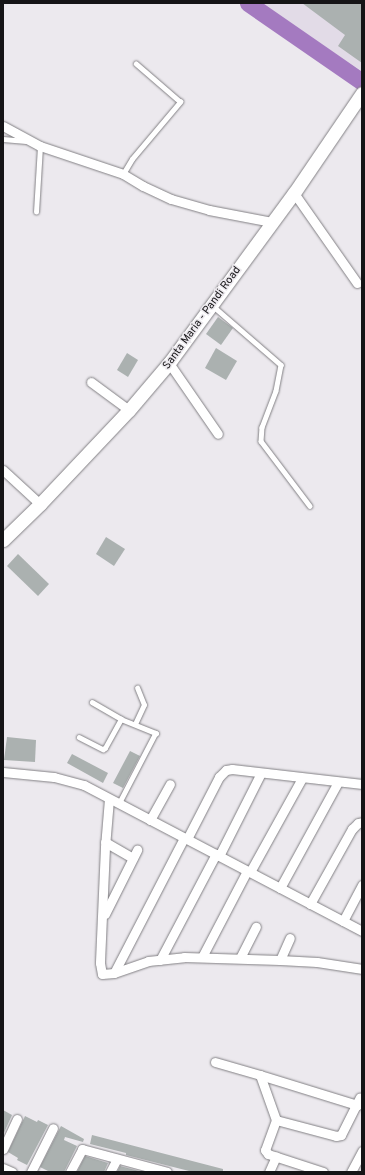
<!DOCTYPE html>
<html>
<head>
<meta charset="utf-8">
<style>
  body { margin:0 }
  #map { position:relative; width:365px; height:1175px; overflow:hidden; background:#ece9ee; font-family:Overpass,sans-serif }
  div>[style] { position:absolute }
  [style*='--x'] { left:calc(var(--x)*1px); top:calc(var(--y)*1px); width:calc(var(--w)*1px); rotate:calc(var(--a)*1deg) }
  .built>* { inset:0; background:#e2dbe7 }
  .river>* { height:17px; margin:-8.5px; padding:0 8.5px; transform-origin:8.5px; border-radius:8.5px; background:#a47ac0 }
  .building>* { inset:0; background:#abb1b0 }
  .roads { filter:drop-shadow(0 0 1px #828084) drop-shadow(0 0 1px #828084) }
  .service>* { height:4.5px; margin:-2.25px; padding:0 2.25px; transform-origin:2.25px; border-radius:2.25px; background:#fff }
  .minor>* { height:9px; margin:-4.5px; padding:0 4.5px; transform-origin:4.5px; border-radius:4.5px; background:#fff }
  .secondary>* { height:13px; margin:-6.5px; padding:0 6.5px; transform-origin:6.5px; border-radius:6.5px; background:#fff }
  span { translate:-50% -50%; white-space:nowrap; text-align:center; line-height:1.15; -webkit-text-stroke:3px #ece9ee; paint-order:stroke }
  .street-label { font-size:11px; color:#151416 }
  .frame { position:absolute; inset:0; border:4px solid #151416; pointer-events:none }
</style>
</head>
<body>
<div id="map">
  <div class="built">
    <i style="clip-path:polygon(257px 3px,362px 3px,362px 71px)"></i>
  </div>
  <div class="river">
    <i style="--x:248;--y:3;--w:139;--a:34.7"></i>
  </div>
  <div class="building">
    <i style="clip-path:polygon(302px 3px,362px 3px,362px 63px,338px 46px,345px 35px)"></i>
    <i style="clip-path:polygon(218px 317px,233px 328px,221px 345px,206px 334px)"></i>
    <i style="clip-path:polygon(216px 348px,237px 361px,226px 380px,205px 368px)"></i>
    <i style="clip-path:polygon(127px 353px,138px 360px,128px 377px,117px 370px)"></i>
    <i style="clip-path:polygon(106px 537px,125px 549px,114px 566px,96px 554px)"></i>
    <i style="clip-path:polygon(18px 554px,49px 584px,38px 596px,7px 566px)"></i>
    <i style="clip-path:polygon(7px 737px,36px 740px,35px 762px,4px 760px)"></i>
    <i style="clip-path:polygon(130px 751px,140px 756px,123px 788px,113px 783px)"></i>
    <i style="clip-path:polygon(72px 754px,108px 773px,103px 783px,67px 763px)"></i>
    <i style="clip-path:polygon(3px 1110px,12px 1115px,3px 1135px)"></i>
    <i style="clip-path:polygon(25px 1116px,37px 1122px,38px 1120px,48px 1125px,27px 1165px,17px 1160px,18px 1158px,8px 1152px)"></i>
    <i style="clip-path:polygon(61px 1126px,84px 1139px,83px 1142px,65px 1137px,64px 1140px,77px 1146px,64px 1172px,50px 1172px,40px 1167px)"></i>
    <i style="clip-path:polygon(92px 1135px,223px 1169px,223px 1172px,193px 1172px,126px 1155px,126px 1153px,90px 1144px)"></i>
    <i style="clip-path:polygon(85px 1156px,108px 1163px,104px 1172px,77px 1172px)"></i>
    <i style="clip-path:polygon(120px 1166px,143px 1172px,117px 1172px)"></i>
  </div>
  <div class="roads">
    <div class="service">
      <i style="--x:3;--y:139;--w:23;--a:5"></i>
      <i style="--x:123;--y:174;--w:17;--a:-59"></i>
      <i style="--x:132;--y:159;--w:75;--a:-49.9"></i>
      <i style="--x:180;--y:102;--w:58;--a:-139.2"></i>
      <i style="--x:36;--y:212;--w:66;--a:-86.5"></i>
      <i style="--x:213;--y:306;--w:90;--a:40.9"></i>
      <i style="--x:281;--y:365;--w:26;--a:101"></i>
      <i style="--x:276;--y:391;--w:39;--a:111"></i>
      <i style="--x:262;--y:427;--w:14;--a:94"></i>
      <i style="--x:261;--y:441;--w:81;--a:53"></i>
      <i style="--x:92;--y:702;--w:34;--a:30"></i>
      <i style="--x:121;--y:719;--w:38;--a:22"></i>
      <i style="--x:156;--y:733;--w:80;--a:117.5"></i>
      <i style="--x:135;--y:724;--w:21;--a:-65"></i>
      <i style="--x:144;--y:705;--w:18;--a:-112"></i>
      <i style="--x:79;--y:737;--w:27;--a:27"></i>
      <i style="--x:103;--y:749;--w:2;--a:-27"></i>
      <i style="--x:105;--y:748;--w:33;--a:-61"></i>
    </div>
    <div class="minor">
      <i style="--x:3;--y:126;--w:42;--a:28.4"></i>
      <i style="--x:40;--y:146;--w:88;--a:18.6"></i>
      <i style="--x:123;--y:174;--w:23;--a:31"></i>
      <i style="--x:143;--y:186;--w:31;--a:25"></i>
      <i style="--x:171;--y:199;--w:40;--a:16"></i>
      <i style="--x:209;--y:210;--w:64;--a:10.8"></i>
      <i style="--x:294;--y:193;--w:110;--a:55"></i>
      <i style="--x:169;--y:363;--w:86;--a:55.4"></i>
      <i style="--x:91;--y:382;--w:47;--a:36.4"></i>
      <i style="--x:3;--y:470;--w:50;--a:42.6"></i>
      <i style="--x:3;--y:772;--w:51;--a:5.6"></i>
      <i style="--x:54;--y:777;--w:31;--a:15"></i>
      <i style="--x:84;--y:785;--w:314;--a:27.7"></i>
      <i style="--x:109;--y:799;--w:48;--a:94.8"></i>
      <i style="--x:105;--y:847;--w:116;--a:92.5"></i>
      <i style="--x:100;--y:963;--w:11;--a:80"></i>
      <i style="--x:102;--y:974;--w:12;--a:-5"></i>
      <i style="--x:114;--y:973;--w:36;--a:-19"></i>
      <i style="--x:148;--y:961;--w:36;--a:-6"></i>
      <i style="--x:184;--y:957;--w:96;--a:1.8"></i>
      <i style="--x:280;--y:960;--w:37;--a:3"></i>
      <i style="--x:317;--y:962;--w:46;--a:8.8"></i>
      <i style="--x:150;--y:820;--w:41;--a:-60.9"></i>
      <i style="--x:187;--y:839;--w:70;--a:-62.7"></i>
      <i style="--x:219;--y:777;--w:10;--a:-45"></i>
      <i style="--x:226;--y:770;--w:6;--a:-9"></i>
      <i style="--x:232;--y:769;--w:131;--a:6.6"></i>
      <i style="--x:105;--y:842;--w:32;--a:30"></i>
      <i style="--x:219;--y:856;--w:93;--a:-63.2"></i>
      <i style="--x:250;--y:872;--w:107;--a:-61"></i>
      <i style="--x:280;--y:888;--w:121;--a:-61.3"></i>
      <i style="--x:310;--y:904;--w:86;--a:-60.8"></i>
      <i style="--x:352;--y:829;--w:8;--a:-45"></i>
      <i style="--x:358;--y:823;--w:4;--a:-14"></i>
      <i style="--x:105;--y:914;--w:72;--a:-63.4"></i>
      <i style="--x:343;--y:921;--w:41;--a:-62.2"></i>
      <i style="--x:202;--y:957;--w:97;--a:-62.4"></i>
      <i style="--x:240;--y:958;--w:35;--a:-63"></i>
      <i style="--x:160;--y:960;--w:120;--a:-62.2"></i>
      <i style="--x:280;--y:960;--w:24;--a:-66"></i>
      <i style="--x:114;--y:973;--w:152;--a:-62.6"></i>
      <i style="--x:215;--y:1062;--w:47;--a:16.1"></i>
      <i style="--x:260;--y:1075;--w:48;--a:70.4"></i>
      <i style="--x:276;--y:1120;--w:32;--a:110"></i>
      <i style="--x:265;--y:1150;--w:5;--a:53"></i>
      <i style="--x:268;--y:1154;--w:58;--a:18.1"></i>
      <i style="--x:260;--y:1075;--w:102;--a:17.2"></i>
      <i style="--x:276;--y:1120;--w:62;--a:14.9"></i>
      <i style="--x:336;--y:1136;--w:5;--a:-11"></i>
      <i style="--x:341;--y:1135;--w:42;--a:-63.4"></i>
      <i style="--x:3;--y:1149;--w:33;--a:-65"></i>
      <i style="--x:3;--y:1168;--w:10;--a:24"></i>
      <i style="--x:31;--y:1172;--w:49;--a:-63.4"></i>
      <i style="--x:70;--y:1172;--w:26;--a:-62"></i>
      <i style="--x:82;--y:1149;--w:88;--a:15.1"></i>
      <i style="--x:110;--y:1172;--w:15;--a:-62"></i>
      <i style="--x:269;--y:1172;--w:17;--a:-66"></i>
      <i style="--x:351;--y:1172;--w:24;--a:-62"></i>
    </div>
    <div class="secondary">
      <i style="--x:3;--y:540;--w:52;--a:-44.2"></i>
      <i style="--x:40;--y:504;--w:129;--a:-46.6"></i>
      <i style="--x:129;--y:410;--w:62;--a:-49.6"></i>
      <i style="--x:169;--y:363;--w:211;--a:-53.7"></i>
      <i style="--x:294;--y:193;--w:121;--a:-55.8"></i>
    </div>
  </div>
  <div class="street-label">
    <span style="left:202px;top:318px;rotate:-54deg">Santa Maria - Pandi Road</span>
  </div>
  <div class="frame"></div>
</div>
</body>
</html>
